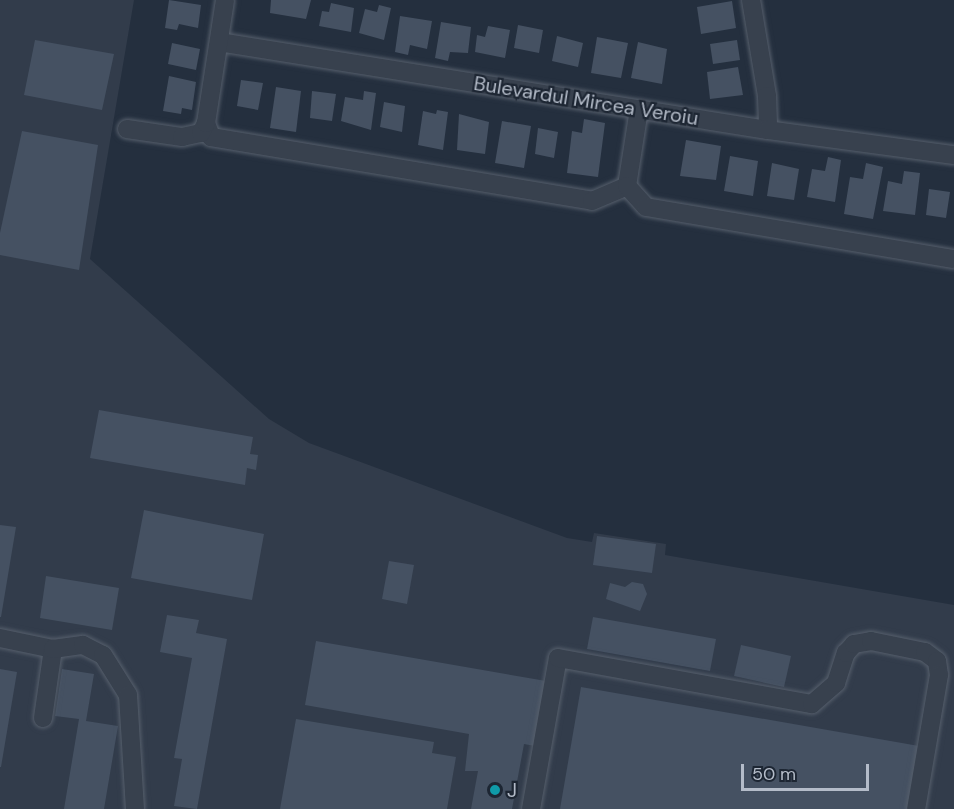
<!DOCTYPE html>
<html>
<head>
<meta charset="utf-8">
<style>
  body { margin:0 }
  #map { position:relative; width:954px; height:809px; overflow:hidden; background:#242f3e; font-family:"DM Sans",sans-serif }
  div>[style] { position:absolute }
  [style*='--x'] { left:calc(var(--x)*1px); top:calc(var(--y)*1px); width:calc(var(--w)*1px); rotate:calc(var(--a)*1deg) }
  .airport>* { inset:0; background:#323c4b }
  .building>* { inset:0; background:#455162 }
  .roads { filter:drop-shadow(0 0 2px #565f6c) drop-shadow(0 0 2px #565f6c) }
  .minor>* { height:18px; margin:-9px; padding:0 9px; transform-origin:9px; border-radius:9px; background:#38414e }
  .dots>* { width:16px; height:16px; translate:-50% -50%; box-sizing:border-box; border:3px solid #1d2633; border-radius:50% }
  span { translate:-50% -50%; white-space:nowrap; text-align:center; line-height:1.15; -webkit-text-stroke:4.5px #1d2633; paint-order:stroke }
  .street-label { font-size:20px; color:#b4bcc9 }
  .poi-label { font-size:20px; color:#b4bcc9 }
  .left { translate:0 -50%; text-align:left }
  .scale { position:absolute; left:741px; top:764px; width:128px; height:27px; box-sizing:border-box; border:3px solid #b4bcc9; border-top:0; padding-left:8px; font-size:18px; line-height:21px; white-space:nowrap; color:#b4bcc9; -webkit-text-stroke:4px #1d2633; paint-order:stroke }
</style>
</head>
<body>
<div id="map">
  <div class="airport">
    <i style="clip-path:polygon(0 0,134px 0,90px 259px,269px 419px,309px 443px,567px 538px,592px 542px,594px 533px,666px 544px,665px 555px,954px 605px,954px 809px,0 809px)"></i>
  </div>
  <div class="building">
    <i style="clip-path:polygon(169px 0,201px 5px,198px 28px,179px 24px,177px 30px,165px 28px)"></i>
    <i style="clip-path:polygon(271px 0,311px 0,306px 19px,270px 13px)"></i>
    <i style="clip-path:polygon(732px 1px,736px 28px,701px 34px,697px 7px)"></i>
    <i style="clip-path:polygon(331px 3px,354px 8px,351px 32px,319px 26px,322px 11px,329px 12px)"></i>
    <i style="clip-path:polygon(379px 5px,391px 8px,384px 40px,359px 33px,365px 9px,377px 12px)"></i>
    <i style="clip-path:polygon(400px 16px,432px 21px,427px 49px,410px 45px,408px 55px,395px 52px)"></i>
    <i style="clip-path:polygon(441px 22px,471px 27px,468px 53px,450px 52px,448px 61px,435px 58px)"></i>
    <i style="clip-path:polygon(518px 25px,543px 30px,539px 53px,514px 48px)"></i>
    <i style="clip-path:polygon(488px 26px,510px 30px,505px 58px,475px 52px,477px 35px,485px 37px)"></i>
    <i style="clip-path:polygon(557px 36px,583px 43px,578px 67px,552px 61px)"></i>
    <i style="clip-path:polygon(597px 37px,628px 43px,621px 78px,591px 73px)"></i>
    <i style="clip-path:polygon(35px 40px,114px 54px,102px 110px,24px 95px)"></i>
    <i style="clip-path:polygon(737px 40px,740px 60px,713px 64px,710px 44px)"></i>
    <i style="clip-path:polygon(638px 42px,667px 49px,662px 84px,631px 78px)"></i>
    <i style="clip-path:polygon(172px 43px,200px 49px,196px 70px,168px 64px)"></i>
    <i style="clip-path:polygon(738px 67px,743px 95px,710px 99px,707px 72px)"></i>
    <i style="clip-path:polygon(169px 76px,196px 82px,192px 110px,182px 108px,181px 114px,163px 111px)"></i>
    <i style="clip-path:polygon(241px 80px,263px 83px,258px 110px,237px 106px)"></i>
    <i style="clip-path:polygon(276px 87px,301px 91px,296px 132px,270px 128px)"></i>
    <i style="clip-path:polygon(312px 91px,336px 94px,332px 121px,310px 118px)"></i>
    <i style="clip-path:polygon(364px 91px,376px 93px,371px 130px,341px 121px,345px 97px,363px 100px)"></i>
    <i style="clip-path:polygon(384px 102px,405px 106px,402px 132px,380px 127px)"></i>
    <i style="clip-path:polygon(437px 110px,448px 112px,443px 150px,418px 145px,423px 111px,436px 114px)"></i>
    <i style="clip-path:polygon(459px 114px,489px 122px,485px 154px,457px 150px)"></i>
    <i style="clip-path:polygon(584px 119px,605px 123px,598px 177px,567px 173px,572px 131px,582px 133px)"></i>
    <i style="clip-path:polygon(502px 121px,531px 126px,524px 168px,495px 163px)"></i>
    <i style="clip-path:polygon(538px 128px,558px 132px,554px 158px,535px 154px)"></i>
    <i style="clip-path:polygon(22px 131px,98px 145px,79px 270px,0 255px,0 233px)"></i>
    <i style="clip-path:polygon(686px 140px,721px 146px,716px 180px,680px 176px)"></i>
    <i style="clip-path:polygon(730px 156px,758px 161px,753px 196px,724px 191px)"></i>
    <i style="clip-path:polygon(828px 157px,841px 160px,835px 202px,807px 197px,812px 169px,825px 171px)"></i>
    <i style="clip-path:polygon(772px 163px,799px 169px,794px 200px,767px 196px)"></i>
    <i style="clip-path:polygon(866px 163px,883px 167px,873px 219px,844px 214px,850px 177px,863px 179px)"></i>
    <i style="clip-path:polygon(904px 171px,920px 173px,915px 215px,883px 211px,888px 181px,902px 184px)"></i>
    <i style="clip-path:polygon(929px 189px,950px 192px,946px 218px,926px 215px)"></i>
    <i style="clip-path:polygon(99px 410px,253px 437px,250px 454px,258px 455px,256px 470px,247px 468px,245px 485px,90px 458px)"></i>
    <i style="clip-path:polygon(144px 510px,264px 534px,252px 600px,131px 578px)"></i>
    <i style="clip-path:polygon(0 525px,16px 527px,1px 617px,0 617px)"></i>
    <i style="clip-path:polygon(597px 536px,656px 544px,652px 573px,593px 565px)"></i>
    <i style="clip-path:polygon(389px 561px,414px 565px,407px 604px,382px 599px)"></i>
    <i style="clip-path:polygon(46px 576px,119px 588px,112px 630px,40px 618px)"></i>
    <i style="clip-path:polygon(632px 582px,643px 584px,647px 594px,640px 611px,606px 599px,610px 583px,625px 587px)"></i>
    <i style="clip-path:polygon(167px 615px,199px 620px,196px 633px,227px 639px,197px 809px,174px 806px,182px 759px,174px 758px,192px 658px,160px 652px)"></i>
    <i style="clip-path:polygon(593px 617px,716px 639px,710px 671px,587px 649px)"></i>
    <i style="clip-path:polygon(316px 641px,546px 681px,535px 746px,524px 744px,512px 809px,471px 809px,478px 771px,465px 771px,469px 734px,305px 705px)"></i>
    <i style="clip-path:polygon(741px 645px,791px 656px,784px 687px,734px 676px)"></i>
    <i style="clip-path:polygon(0 669px,17px 672px,1px 767px,0 767px)"></i>
    <i style="clip-path:polygon(62px 669px,94px 674px,86px 721px,118px 726px,104px 809px,64px 809px,79px 719px,55px 716px)"></i>
    <i style="clip-path:polygon(581px 687px,919px 746px,908px 809px,560px 809px)"></i>
    <i style="clip-path:polygon(296px 719px,434px 742px,432px 753px,456px 757px,447px 809px,280px 809px)"></i>
  </div>
  <div class="roads">
    <div class="minor">
      <i style="--x:751;--y:0;--w:97;--a:80.5"></i>
      <i style="--x:767;--y:96;--w:34;--a:88"></i>
      <i style="--x:219;--y:42;--w:556;--a:9.11"></i>
      <i style="--x:768;--y:130;--w:188;--a:7.7"></i>
      <i style="--x:206;--y:123;--w:15;--a:70"></i>
      <i style="--x:211;--y:137;--w:386;--a:9.5"></i>
      <i style="--x:592;--y:201;--w:38;--a:-23"></i>
      <i style="--x:627;--y:186;--w:78;--a:-81.1"></i>
      <i style="--x:127;--y:129;--w:56;--a:8.3"></i>
      <i style="--x:182;--y:137;--w:19;--a:-12"></i>
      <i style="--x:201;--y:133;--w:11;--a:-63"></i>
      <i style="--x:206;--y:123;--w:124;--a:-81.2"></i>
      <i style="--x:627;--y:186;--w:28;--a:48"></i>
      <i style="--x:646;--y:207;--w:312;--a:9.6"></i>
      <i style="--x:0;--y:638;--w:54;--a:11.7"></i>
      <i style="--x:43;--y:718;--w:70;--a:-81.8"></i>
      <i style="--x:53;--y:649;--w:30;--a:-8"></i>
      <i style="--x:83;--y:645;--w:22;--a:27"></i>
      <i style="--x:103;--y:655;--w:47;--a:58"></i>
      <i style="--x:128;--y:695;--w:114;--a:86.5"></i>
      <i style="--x:531;--y:809;--w:153;--a:-79.9"></i>
      <i style="--x:558;--y:658;--w:258;--a:10.3"></i>
      <i style="--x:812;--y:704;--w:32;--a:-41"></i>
      <i style="--x:836;--y:683;--w:32;--a:-72"></i>
      <i style="--x:846;--y:653;--w:12;--a:-48"></i>
      <i style="--x:854;--y:644;--w:17;--a:-10"></i>
      <i style="--x:871;--y:641;--w:55;--a:11.5"></i>
      <i style="--x:925;--y:652;--w:15;--a:37"></i>
      <i style="--x:937;--y:661;--w:14;--a:82"></i>
      <i style="--x:939;--y:675;--w:136;--a:99.7"></i>
    </div>
  </div>
  <div class="dots">
    <i style="left:495px;top:790px;background:#0f9aa8"></i>
  </div>
  <div class="street-label">
    <span style="left:586px;top:101px;rotate:9deg">Bulevardul Mircea Veroiu</span>
  </div>
  <div class="poi-label">
    <span class="left" style="left:507px;top:790px">J</span>
  </div>
  <div class="scale">50 m</div>
</div>
</body>
</html>
